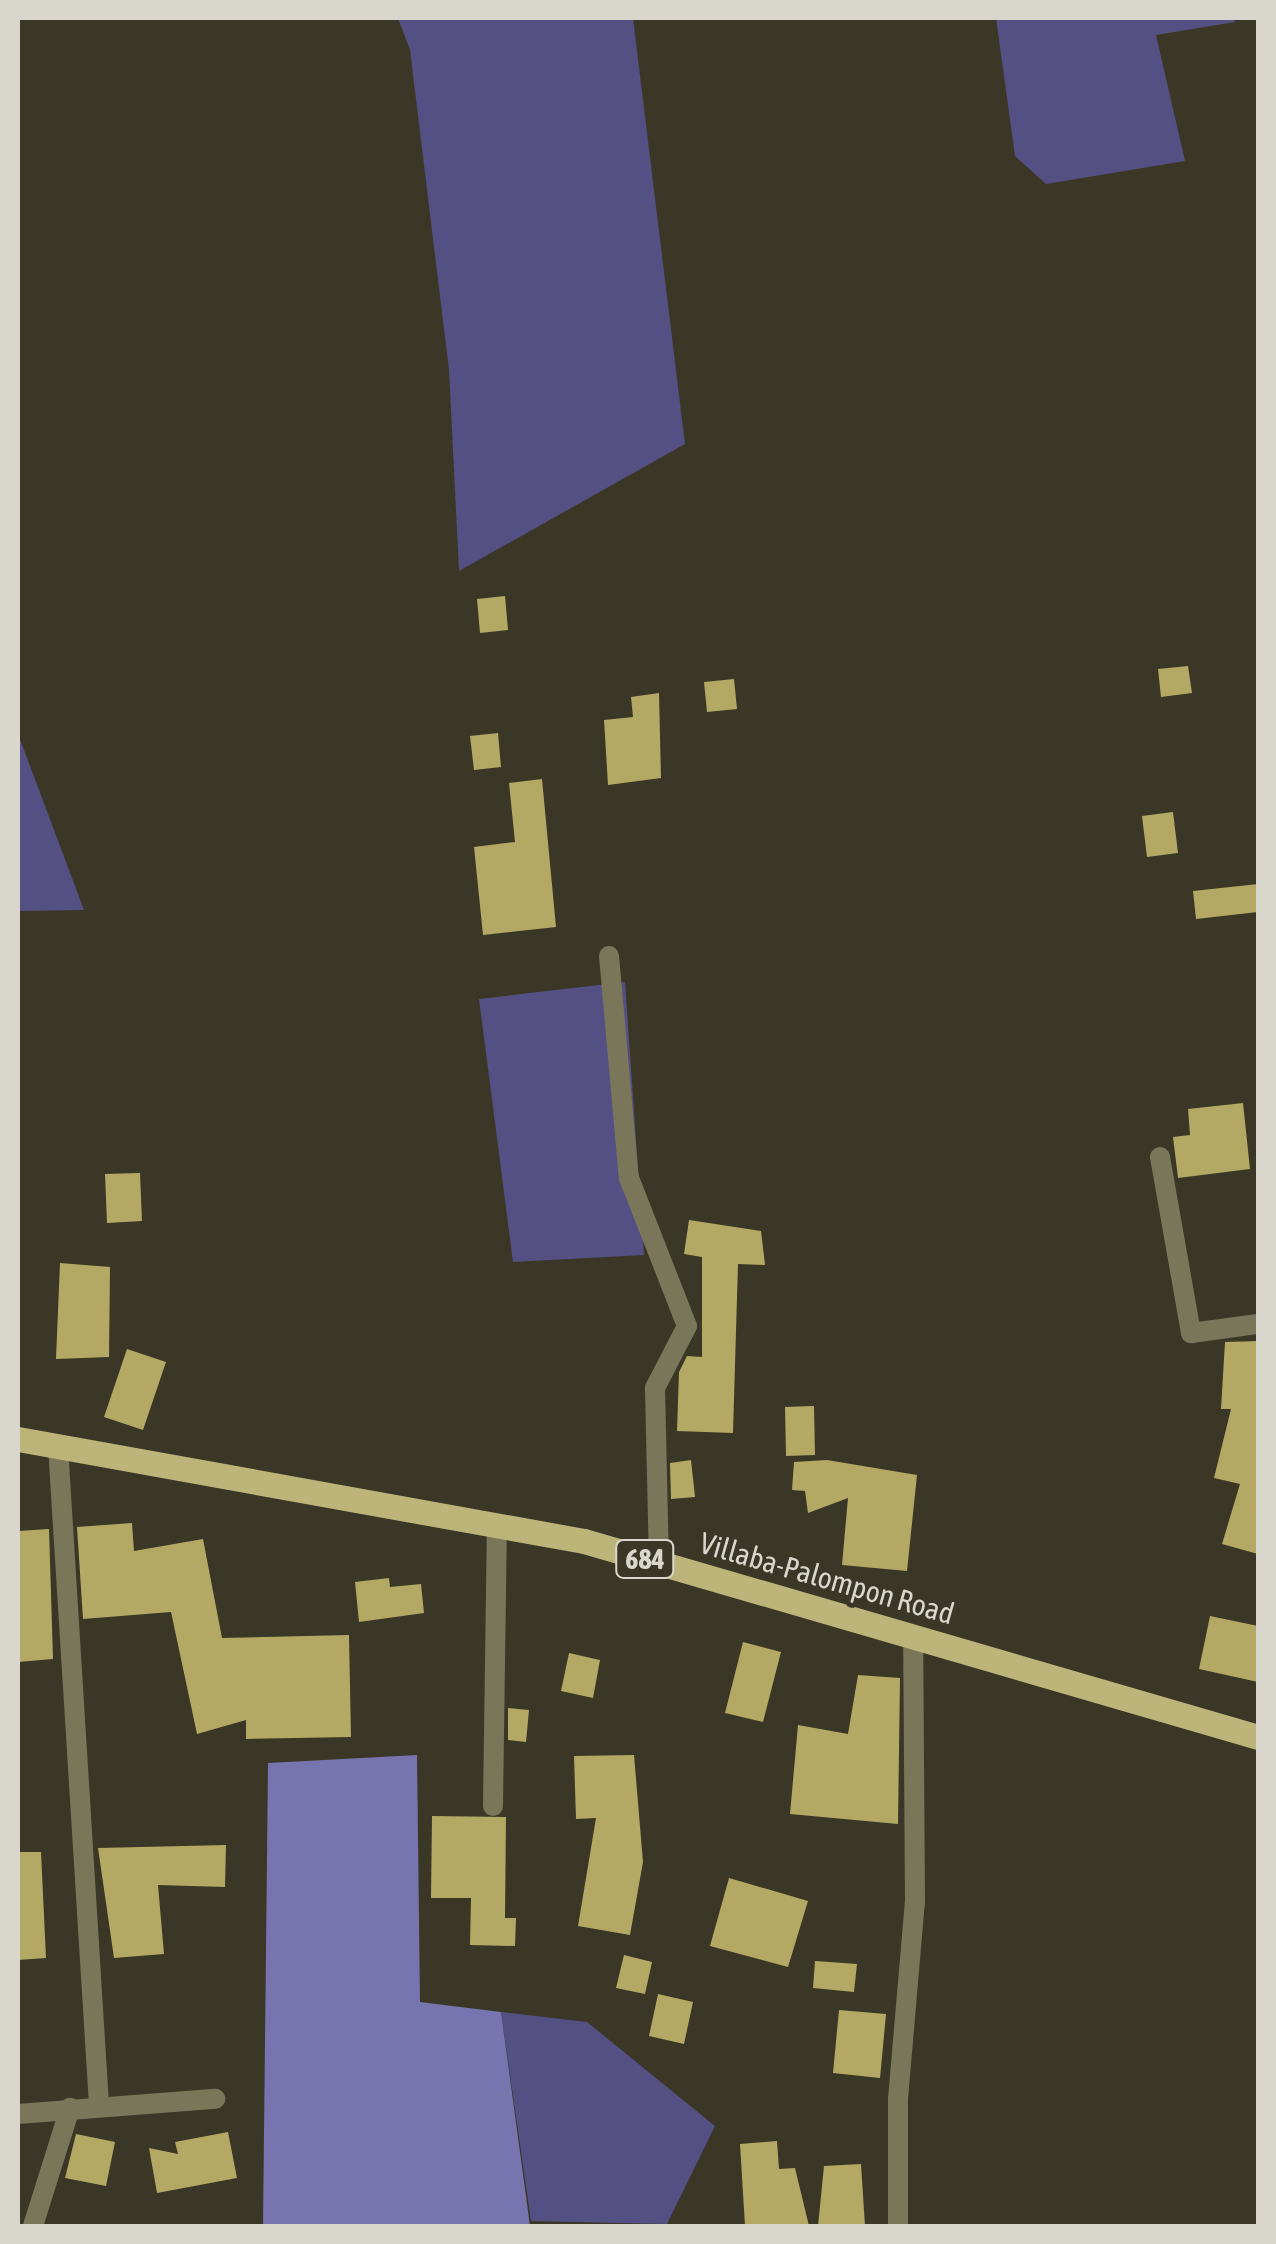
<!DOCTYPE html>
<html>
<head>
<meta charset="utf-8">
<style>
  body { margin:0 }
  #map { position:relative; width:1276px; height:2244px; overflow:hidden; background:#3a3726; font-family:"Asap Condensed",sans-serif }
  div>[style] { position:absolute }
  [style*='--x'] { left:calc(var(--x)*1px); top:calc(var(--y)*1px); width:calc(var(--w)*1px); rotate:calc(var(--a)*1deg) }
  .green>* { inset:0; background:#545083 }
  .water>* { inset:0; background:#7774af }
  .building>* { inset:0; background:#b4a964 }
  .minor>* { height:20px; margin:-10px; padding:0 10px; transform-origin:10px; border-radius:10px; background:#7a765a }
  .primary>* { height:25px; margin:-12.5px; padding:0 12.5px; transform-origin:12.5px; border-radius:12.5px; background:#bdb47a }
  span { translate:-50% -50%; white-space:nowrap; text-align:center; line-height:1.15; -webkit-text-stroke:10px #3a3726; paint-order:stroke }
  .shield-label span { padding:2px 8px; background:#3a3726; border:2px solid; border-radius:8px; -webkit-text-stroke-width:0 }
  .shield-label { font-size:28px; color:#d9d7cd; font-weight:700 }
  .street-label { font-size:30px; color:#d9d7cd }
  .frame { position:absolute; inset:0; border:20px solid #d9d7cd; pointer-events:none }
</style>
</head>
<body>
<div id="map">
  <div class="green">
    <i style="clip-path:polygon(398px 18px,633px 18px,685px 444px,459px 571px,449px 370px,410px 50px)"></i>
    <i style="clip-path:polygon(996px 18px,1233px 18px,1235px 22px,1156px 35px,1185px 161px,1046px 184px,1015px 156px)"></i>
    <i style="clip-path:polygon(18px 734px,84px 910px,18px 911px)"></i>
    <i style="clip-path:polygon(625px 982px,644px 1255px,513px 1262px,479px 999px)"></i>
    <i style="clip-path:polygon(501px 2012px,587px 2022px,715px 2126px,667px 2224px,531px 2221px)"></i>
  </div>
  <div class="water">
    <i style="clip-path:polygon(417px 1755px,420px 2002px,501px 2012px,530px 2226px,263px 2226px,268px 1763px)"></i>
  </div>
  <div class="building">
    <i style="clip-path:polygon(505px 596px,508px 630px,480px 633px,477px 599px)"></i>
    <i style="clip-path:polygon(1188px 666px,1192px 693px,1161px 697px,1158px 669px)"></i>
    <i style="clip-path:polygon(734px 679px,737px 709px,707px 712px,704px 682px)"></i>
    <i style="clip-path:polygon(659px 693px,661px 778px,608px 785px,604px 720px,633px 717px,631px 697px)"></i>
    <i style="clip-path:polygon(498px 733px,501px 767px,474px 770px,470px 736px)"></i>
    <i style="clip-path:polygon(542px 779px,556px 927px,483px 935px,474px 847px,515px 842px,509px 783px)"></i>
    <i style="clip-path:polygon(1173px 812px,1178px 853px,1147px 857px,1142px 816px)"></i>
    <i style="clip-path:polygon(1258px 884px,1258px 912px,1196px 919px,1193px 891px)"></i>
    <i style="clip-path:polygon(1243px 1103px,1250px 1169px,1178px 1178px,1173px 1137px,1190px 1135px,1188px 1109px)"></i>
    <i style="clip-path:polygon(140px 1173px,142px 1221px,107px 1223px,105px 1174px)"></i>
    <i style="clip-path:polygon(689px 1220px,761px 1231px,765px 1265px,738px 1264px,733px 1433px,677px 1431px,679px 1372px,687px 1356px,702px 1357px,702px 1257px,684px 1254px)"></i>
    <i style="clip-path:polygon(60px 1263px,110px 1267px,109px 1357px,56px 1359px)"></i>
    <i style="clip-path:polygon(1258px 1341px,1258px 1554px,1222px 1544px,1240px 1484px,1214px 1478px,1231px 1409px,1221px 1409px,1225px 1342px)"></i>
    <i style="clip-path:polygon(127px 1349px,166px 1362px,143px 1430px,104px 1417px)"></i>
    <i style="clip-path:polygon(814px 1406px,815px 1455px,786px 1456px,785px 1407px)"></i>
    <i style="clip-path:polygon(691px 1460px,695px 1497px,671px 1499px,670px 1463px)"></i>
    <i style="clip-path:polygon(827px 1460px,917px 1475px,907px 1571px,842px 1565px,848px 1498px,808px 1513px,805px 1491px,792px 1490px,794px 1462px)"></i>
    <i style="clip-path:polygon(132px 1523px,134px 1551px,203px 1539px,222px 1638px,349px 1635px,351px 1737px,246px 1739px,246px 1720px,197px 1734px,171px 1612px,83px 1619px,77px 1527px)"></i>
    <i style="clip-path:polygon(49px 1529px,53px 1659px,18px 1662px,18px 1531px)"></i>
    <i style="clip-path:polygon(389px 1578px,390px 1587px,421px 1584px,424px 1613px,359px 1622px,355px 1582px)"></i>
    <i style="clip-path:polygon(1210px 1616px,1258px 1626px,1258px 1682px,1199px 1669px)"></i>
    <i style="clip-path:polygon(743px 1642px,781px 1652px,763px 1722px,725px 1713px)"></i>
    <i style="clip-path:polygon(569px 1653px,600px 1660px,593px 1698px,561px 1691px)"></i>
    <i style="clip-path:polygon(858px 1675px,900px 1678px,898px 1824px,790px 1814px,798px 1725px,848px 1734px)"></i>
    <i style="clip-path:polygon(508px 1708px,529px 1710px,526px 1742px,508px 1740px)"></i>
    <i style="clip-path:polygon(634px 1755px,643px 1862px,630px 1935px,578px 1926px,596px 1818px,576px 1819px,574px 1756px)"></i>
    <i style="clip-path:polygon(432px 1816px,506px 1817px,505px 1918px,516px 1918px,515px 1946px,470px 1945px,471px 1898px,431px 1898px)"></i>
    <i style="clip-path:polygon(226px 1845px,225px 1887px,158px 1885px,164px 1954px,114px 1958px,98px 1848px)"></i>
    <i style="clip-path:polygon(18px 1852px,41px 1852px,46px 1958px,18px 1960px)"></i>
    <i style="clip-path:polygon(729px 1878px,808px 1901px,788px 1967px,710px 1946px)"></i>
    <i style="clip-path:polygon(624px 1955px,652px 1962px,645px 1994px,616px 1988px)"></i>
    <i style="clip-path:polygon(815px 1961px,857px 1964px,854px 1992px,813px 1988px)"></i>
    <i style="clip-path:polygon(658px 1994px,693px 2002px,684px 2044px,649px 2036px)"></i>
    <i style="clip-path:polygon(839px 2010px,886px 2014px,880px 2078px,833px 2073px)"></i>
    <i style="clip-path:polygon(228px 2132px,237px 2178px,157px 2193px,149px 2148px,178px 2154px,175px 2142px)"></i>
    <i style="clip-path:polygon(76px 2134px,115px 2142px,106px 2186px,65px 2178px)"></i>
    <i style="clip-path:polygon(777px 2141px,779px 2169px,795px 2168px,809px 2226px,745px 2226px,740px 2144px)"></i>
    <i style="clip-path:polygon(861px 2164px,865px 2226px,818px 2226px,824px 2166px)"></i>
  </div>
  <div class="minor">
    <i style="--x:609;--y:956;--w:223;--a:84.9"></i>
    <i style="--x:629;--y:1178;--w:159;--a:68.6"></i>
    <i style="--x:687;--y:1326;--w:70;--a:117.3"></i>
    <i style="--x:655;--y:1388;--w:175;--a:88.7"></i>
    <i style="--x:1160;--y:1157;--w:179;--a:80"></i>
    <i style="--x:1191;--y:1333;--w:68;--a:-7.7"></i>
    <i style="--x:58;--y:1446;--w:660;--a:86.44"></i>
    <i style="--x:493;--y:1806;--w:280;--a:-89.2"></i>
    <i style="--x:18;--y:2114;--w:198;--a:-4.4"></i>
    <i style="--x:33;--y:2226;--w:124;--a:-72.6"></i>
    <i style="--x:898;--y:2226;--w:127;--a:-90"></i>
    <i style="--x:898;--y:2099;--w:198;--a:-85.1"></i>
    <i style="--x:915;--y:1902;--w:265;--a:-90.4"></i>
  </div>
  <div class="primary">
    <i style="--x:18;--y:1439;--w:575;--a:10.22"></i>
    <i style="--x:584;--y:1541;--w:702;--a:16.21"></i>
  </div>
  <div class="shield-label">
    <span style="left:645px;top:1559px">684</span>
  </div>
  <div class="street-label">
    <span style="left:827px;top:1578px;rotate:16deg">Villaba-Palompon Road</span>
  </div>
  <div class="frame"></div>
</div>
</body>
</html>
